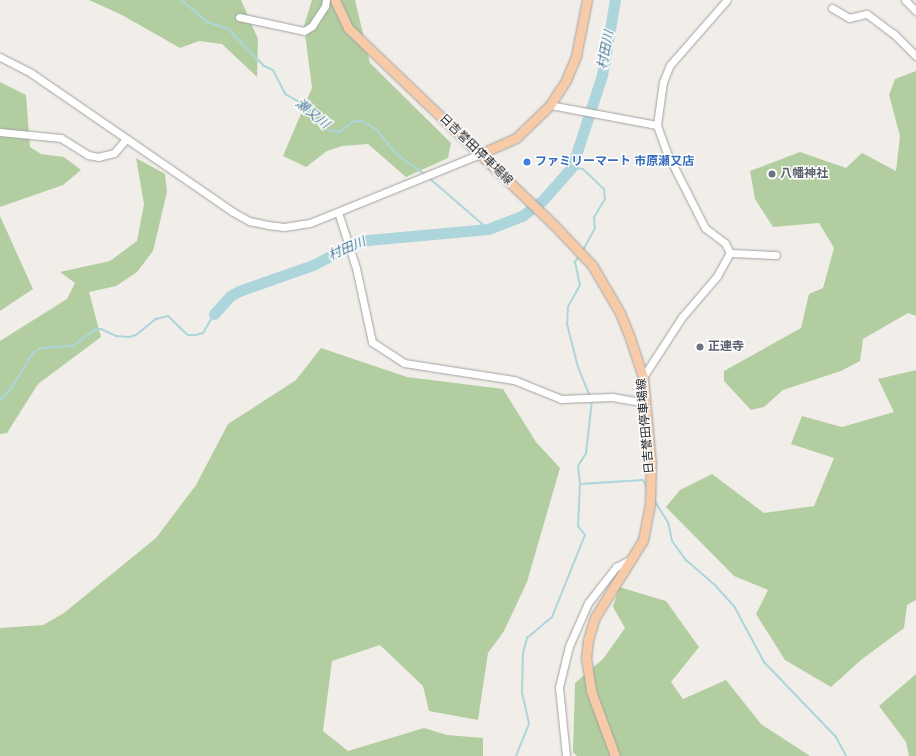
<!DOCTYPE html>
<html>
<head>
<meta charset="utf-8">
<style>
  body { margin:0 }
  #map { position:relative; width:916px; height:756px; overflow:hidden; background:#f1ede8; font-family:Helvetica,"Noto Sans JP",sans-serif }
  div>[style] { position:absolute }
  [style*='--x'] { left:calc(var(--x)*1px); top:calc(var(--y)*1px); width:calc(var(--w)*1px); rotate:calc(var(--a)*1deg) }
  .forest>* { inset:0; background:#b2cea0 }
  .stream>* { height:2px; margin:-1px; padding:0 1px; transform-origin:1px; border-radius:1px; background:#acd6dc }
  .river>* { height:11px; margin:-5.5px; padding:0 5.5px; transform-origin:5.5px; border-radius:5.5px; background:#acd6dc }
  .roads { filter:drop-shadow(0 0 1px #a2a2a2) drop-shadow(0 0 1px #a2a2a2) }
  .minor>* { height:7px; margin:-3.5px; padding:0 3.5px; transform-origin:3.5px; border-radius:3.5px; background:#fff }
  .major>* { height:9px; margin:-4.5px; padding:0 4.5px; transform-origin:4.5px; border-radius:4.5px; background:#f7cba7 }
  .dots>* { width:11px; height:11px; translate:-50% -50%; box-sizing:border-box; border:2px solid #fff; border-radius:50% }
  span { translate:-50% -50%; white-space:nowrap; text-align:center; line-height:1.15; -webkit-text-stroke:3px #fff; paint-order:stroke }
  .street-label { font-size:12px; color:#212121 }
  .shop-label { font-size:12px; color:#366cbe; font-weight:700 }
  .left { translate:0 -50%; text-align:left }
  .worship-label { font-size:12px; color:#5b616d; font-weight:700 }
  .water-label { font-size:13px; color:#477896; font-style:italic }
</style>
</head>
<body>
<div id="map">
  <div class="forest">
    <i style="clip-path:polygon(89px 0,241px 0,258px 39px,257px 77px,222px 44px,199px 41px,180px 48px,122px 15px)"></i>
    <i style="clip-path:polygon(312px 0,355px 0,370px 63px,451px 143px,448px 158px,406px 177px,368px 144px,342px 146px,327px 151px,306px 167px,283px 156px,312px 88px,304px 26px)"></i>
    <i style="clip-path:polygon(916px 71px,916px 316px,908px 313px,863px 339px,860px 361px,841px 371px,783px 390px,764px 407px,751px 410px,724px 381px,724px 371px,801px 328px,809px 294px,823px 288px,834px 248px,819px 223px,773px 227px,755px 199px,750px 171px,800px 152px,846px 168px,862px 153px,896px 171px,900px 136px,889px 95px,895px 79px)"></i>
    <i style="clip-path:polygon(0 82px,26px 95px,30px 147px,41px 154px,64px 157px,81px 170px,63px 185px,0 207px)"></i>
    <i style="clip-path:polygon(136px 158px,165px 174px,167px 192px,153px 251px,137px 272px,116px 286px,89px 292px,101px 337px,38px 384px,7px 433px,0 434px,0 341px,67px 299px,75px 283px,60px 272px,110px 261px,137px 241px,144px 204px)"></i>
    <i style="clip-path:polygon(0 216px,33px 289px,0 311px)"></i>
    <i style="clip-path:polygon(321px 348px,407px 377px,503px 389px,536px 442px,560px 468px,527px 582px,504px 631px,488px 653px,478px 720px,429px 711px,423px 686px,380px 645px,332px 661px,323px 731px,348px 751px,424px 728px,447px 735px,483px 738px,483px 756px,0 756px,0 628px,43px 625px,64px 613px,156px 538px,196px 485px,228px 424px,296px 380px)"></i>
    <i style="clip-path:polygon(916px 370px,916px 600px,907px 605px,904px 628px,861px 660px,831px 687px,785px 660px,756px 614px,768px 590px,734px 576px,666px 507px,680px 490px,712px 474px,764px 513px,814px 506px,834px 458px,791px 444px,802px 416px,842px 427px,894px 412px,878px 379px)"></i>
    <i style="clip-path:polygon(619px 587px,666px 601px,699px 647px,671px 682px,683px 699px,726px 680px,761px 724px,810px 756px,577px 756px,573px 752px,575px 683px,603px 659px,625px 628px,613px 607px)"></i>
    <i style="clip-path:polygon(916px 674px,916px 756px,909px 756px,906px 742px,879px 706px)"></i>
  </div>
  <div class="stream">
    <i style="--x:181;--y:0;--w:34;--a:40"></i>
    <i style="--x:207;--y:22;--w:22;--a:18"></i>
    <i style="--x:228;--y:29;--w:52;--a:45.8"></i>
    <i style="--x:264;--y:66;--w:10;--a:24"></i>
    <i style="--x:273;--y:70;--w:27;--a:63"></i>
    <i style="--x:285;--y:94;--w:18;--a:29"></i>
    <i style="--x:301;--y:103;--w:37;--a:46"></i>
    <i style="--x:327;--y:130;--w:13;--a:9"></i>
    <i style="--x:340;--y:132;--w:16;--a:-40"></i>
    <i style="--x:352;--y:122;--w:10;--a:-6"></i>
    <i style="--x:362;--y:121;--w:17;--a:31"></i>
    <i style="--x:377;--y:130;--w:29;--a:52"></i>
    <i style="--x:395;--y:153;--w:36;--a:36"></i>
    <i style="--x:572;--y:167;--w:11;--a:10"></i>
    <i style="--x:583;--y:169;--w:29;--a:44"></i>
    <i style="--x:604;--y:189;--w:10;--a:84"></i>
    <i style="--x:605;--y:199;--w:21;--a:121"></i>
    <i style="--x:594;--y:217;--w:11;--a:85"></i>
    <i style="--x:595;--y:228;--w:27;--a:118"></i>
    <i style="--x:428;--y:177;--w:79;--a:40.9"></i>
    <i style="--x:580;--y:255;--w:9;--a:126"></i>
    <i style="--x:575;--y:262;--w:24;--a:78"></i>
    <i style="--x:580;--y:285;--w:25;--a:119"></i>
    <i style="--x:568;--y:307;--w:17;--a:93"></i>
    <i style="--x:567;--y:324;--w:44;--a:75.7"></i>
    <i style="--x:578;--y:367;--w:31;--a:68"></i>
    <i style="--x:0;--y:400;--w:19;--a:-47"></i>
    <i style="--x:13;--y:386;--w:39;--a:-59"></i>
    <i style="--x:33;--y:353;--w:9;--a:-32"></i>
    <i style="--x:41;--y:348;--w:32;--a:-4"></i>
    <i style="--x:73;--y:346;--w:26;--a:-37"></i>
    <i style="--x:94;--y:330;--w:7;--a:-8"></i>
    <i style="--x:101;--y:329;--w:17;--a:25"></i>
    <i style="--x:116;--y:336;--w:13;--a:4"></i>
    <i style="--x:129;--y:337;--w:7;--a:-16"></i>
    <i style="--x:136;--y:335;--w:26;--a:-39"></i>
    <i style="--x:156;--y:319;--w:12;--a:-14"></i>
    <i style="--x:168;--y:316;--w:28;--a:44"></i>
    <i style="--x:188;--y:335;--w:8;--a:0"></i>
    <i style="--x:196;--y:335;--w:7;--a:-16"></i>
    <i style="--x:203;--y:333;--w:22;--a:-60"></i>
    <i style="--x:580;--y:484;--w:63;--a:-3.6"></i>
    <i style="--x:643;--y:480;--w:8;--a:60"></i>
    <i style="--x:654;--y:500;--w:26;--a:58"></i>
    <i style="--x:668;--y:522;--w:19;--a:78"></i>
    <i style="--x:672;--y:541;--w:24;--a:54"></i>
    <i style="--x:686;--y:560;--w:37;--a:41"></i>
    <i style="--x:714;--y:584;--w:30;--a:48"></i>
    <i style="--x:734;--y:606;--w:64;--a:61.8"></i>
    <i style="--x:764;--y:662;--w:104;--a:46.2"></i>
    <i style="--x:836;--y:737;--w:21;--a:62"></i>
    <i style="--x:516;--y:756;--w:35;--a:-68"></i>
    <i style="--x:529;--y:723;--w:31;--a:-103"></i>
    <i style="--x:522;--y:693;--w:40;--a:-88.6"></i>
    <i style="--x:523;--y:653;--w:16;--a:-75"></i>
    <i style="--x:527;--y:638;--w:33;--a:-40"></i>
    <i style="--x:552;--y:617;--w:88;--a:-68.1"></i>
    <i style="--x:585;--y:535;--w:11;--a:-128"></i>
    <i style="--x:578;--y:526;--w:42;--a:-87.3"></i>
    <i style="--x:580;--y:484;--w:18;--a:-96"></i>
    <i style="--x:578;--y:466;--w:15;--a:-58"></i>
    <i style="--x:586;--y:453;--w:53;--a:-83.5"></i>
  </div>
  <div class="river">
    <i style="--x:214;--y:314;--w:24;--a:-48"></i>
    <i style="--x:230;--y:296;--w:10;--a:-29"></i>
    <i style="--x:239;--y:291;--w:78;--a:-19.4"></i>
    <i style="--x:313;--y:265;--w:47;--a:-27.6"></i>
    <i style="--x:355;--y:243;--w:13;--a:-13"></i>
    <i style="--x:368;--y:240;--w:121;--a:-5.2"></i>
    <i style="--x:488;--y:229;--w:36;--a:-21"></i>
    <i style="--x:522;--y:216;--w:25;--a:-37"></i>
    <i style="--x:542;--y:201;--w:45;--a:-48.6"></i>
    <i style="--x:572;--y:167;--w:97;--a:-71.9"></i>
    <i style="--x:602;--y:75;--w:76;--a:-80.2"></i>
  </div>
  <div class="roads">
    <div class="minor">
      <i style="--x:905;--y:0;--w:16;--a:45"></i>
      <i style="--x:832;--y:8;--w:20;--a:30"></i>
      <i style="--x:849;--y:18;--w:18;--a:-13"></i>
      <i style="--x:867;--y:14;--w:34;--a:37"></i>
      <i style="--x:894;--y:34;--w:31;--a:45"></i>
      <i style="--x:239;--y:17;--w:66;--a:12.2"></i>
      <i style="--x:304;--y:31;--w:9;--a:-32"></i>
      <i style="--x:312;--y:26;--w:24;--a:-57"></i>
      <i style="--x:325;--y:6;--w:6;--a:-81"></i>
      <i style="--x:0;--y:57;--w:35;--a:27"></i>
      <i style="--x:31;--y:73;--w:245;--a:34.5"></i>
      <i style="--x:233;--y:212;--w:18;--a:29"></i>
      <i style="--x:249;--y:221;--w:19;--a:12"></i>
      <i style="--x:268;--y:225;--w:16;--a:7"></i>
      <i style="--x:284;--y:227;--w:26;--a:-9"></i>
      <i style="--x:310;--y:223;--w:183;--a:-22.1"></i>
      <i style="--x:550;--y:105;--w:109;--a:10.6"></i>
      <i style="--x:0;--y:132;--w:61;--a:5.6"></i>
      <i style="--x:61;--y:138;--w:32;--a:32"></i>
      <i style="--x:88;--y:155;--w:10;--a:11"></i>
      <i style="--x:98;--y:157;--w:16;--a:-14"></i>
      <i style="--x:114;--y:153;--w:18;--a:-49"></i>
      <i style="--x:338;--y:212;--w:59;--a:72.2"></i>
      <i style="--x:356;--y:268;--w:76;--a:77.8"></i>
      <i style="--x:372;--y:342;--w:38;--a:33"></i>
      <i style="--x:404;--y:363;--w:111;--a:8.8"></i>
      <i style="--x:514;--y:380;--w:51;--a:22"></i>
      <i style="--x:561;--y:399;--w:51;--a:-2.2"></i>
      <i style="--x:612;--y:397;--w:34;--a:10"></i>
      <i style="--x:730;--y:253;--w:46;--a:2.5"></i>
      <i style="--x:643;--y:377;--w:72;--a:-57"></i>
      <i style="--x:682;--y:317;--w:54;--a:-49.5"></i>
      <i style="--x:717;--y:276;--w:26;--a:-61"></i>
      <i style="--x:730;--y:253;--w:11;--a:-117"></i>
      <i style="--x:725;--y:243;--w:25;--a:-143"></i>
      <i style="--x:705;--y:228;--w:84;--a:-116.9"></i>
      <i style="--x:667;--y:153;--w:30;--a:-110"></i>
      <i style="--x:657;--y:125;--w:43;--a:-82.1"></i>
      <i style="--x:663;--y:82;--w:18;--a:-68"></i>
      <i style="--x:670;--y:65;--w:86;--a:-48.8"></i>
      <i style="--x:566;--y:756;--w:69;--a:-95.8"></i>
      <i style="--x:559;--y:687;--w:42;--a:-76.3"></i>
      <i style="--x:569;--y:646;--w:47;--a:-66.2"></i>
      <i style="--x:588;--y:603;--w:46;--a:-52.1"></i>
      <i style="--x:616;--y:567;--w:17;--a:-28"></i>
    </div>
    <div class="major">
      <i style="--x:335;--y:0;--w:31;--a:65"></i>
      <i style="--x:348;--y:28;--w:284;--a:43.7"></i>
      <i style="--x:553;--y:224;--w:57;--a:46.4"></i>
      <i style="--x:592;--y:265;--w:56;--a:59.7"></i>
      <i style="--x:620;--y:313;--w:27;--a:68"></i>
      <i style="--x:630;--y:338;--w:41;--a:71.6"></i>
      <i style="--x:643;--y:377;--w:86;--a:84.7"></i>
      <i style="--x:651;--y:463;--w:41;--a:91.4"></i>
      <i style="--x:650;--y:504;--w:37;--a:101"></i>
      <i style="--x:643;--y:540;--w:91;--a:121.9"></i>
      <i style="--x:595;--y:617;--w:24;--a:107"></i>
      <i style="--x:588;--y:640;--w:18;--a:96"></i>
      <i style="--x:586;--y:658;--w:33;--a:81"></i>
      <i style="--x:591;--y:691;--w:69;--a:69.7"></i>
      <i style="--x:480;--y:154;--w:39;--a:-24"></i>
      <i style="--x:516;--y:138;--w:47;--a:-44.1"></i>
      <i style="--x:550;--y:105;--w:30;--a:-57"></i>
      <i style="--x:566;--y:80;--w:26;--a:-67"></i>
      <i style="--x:576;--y:56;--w:57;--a:-78.9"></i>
    </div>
  </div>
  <div class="dots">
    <i style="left:527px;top:162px;background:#3f7fe0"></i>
    <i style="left:772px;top:174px;background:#6b7280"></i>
    <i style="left:700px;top:347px;background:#6b7280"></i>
  </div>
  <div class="street-label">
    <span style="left:476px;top:150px;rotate:44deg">日吉誉田停車場線</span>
    <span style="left:646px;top:426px;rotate:-95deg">日吉誉田停車場線</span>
  </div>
  <div class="shop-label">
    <span class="left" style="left:535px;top:162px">ファミリーマート 市原瀬又店</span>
  </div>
  <div class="worship-label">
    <span class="left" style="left:780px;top:174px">八幡神社</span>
    <span class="left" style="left:708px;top:347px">正連寺</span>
  </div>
  <div class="water-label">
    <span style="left:606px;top:50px;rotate:-79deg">村田川</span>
    <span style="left:312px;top:114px;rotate:39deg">瀬又川</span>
    <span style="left:347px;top:249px;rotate:-23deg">村田川</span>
  </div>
</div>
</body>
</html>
